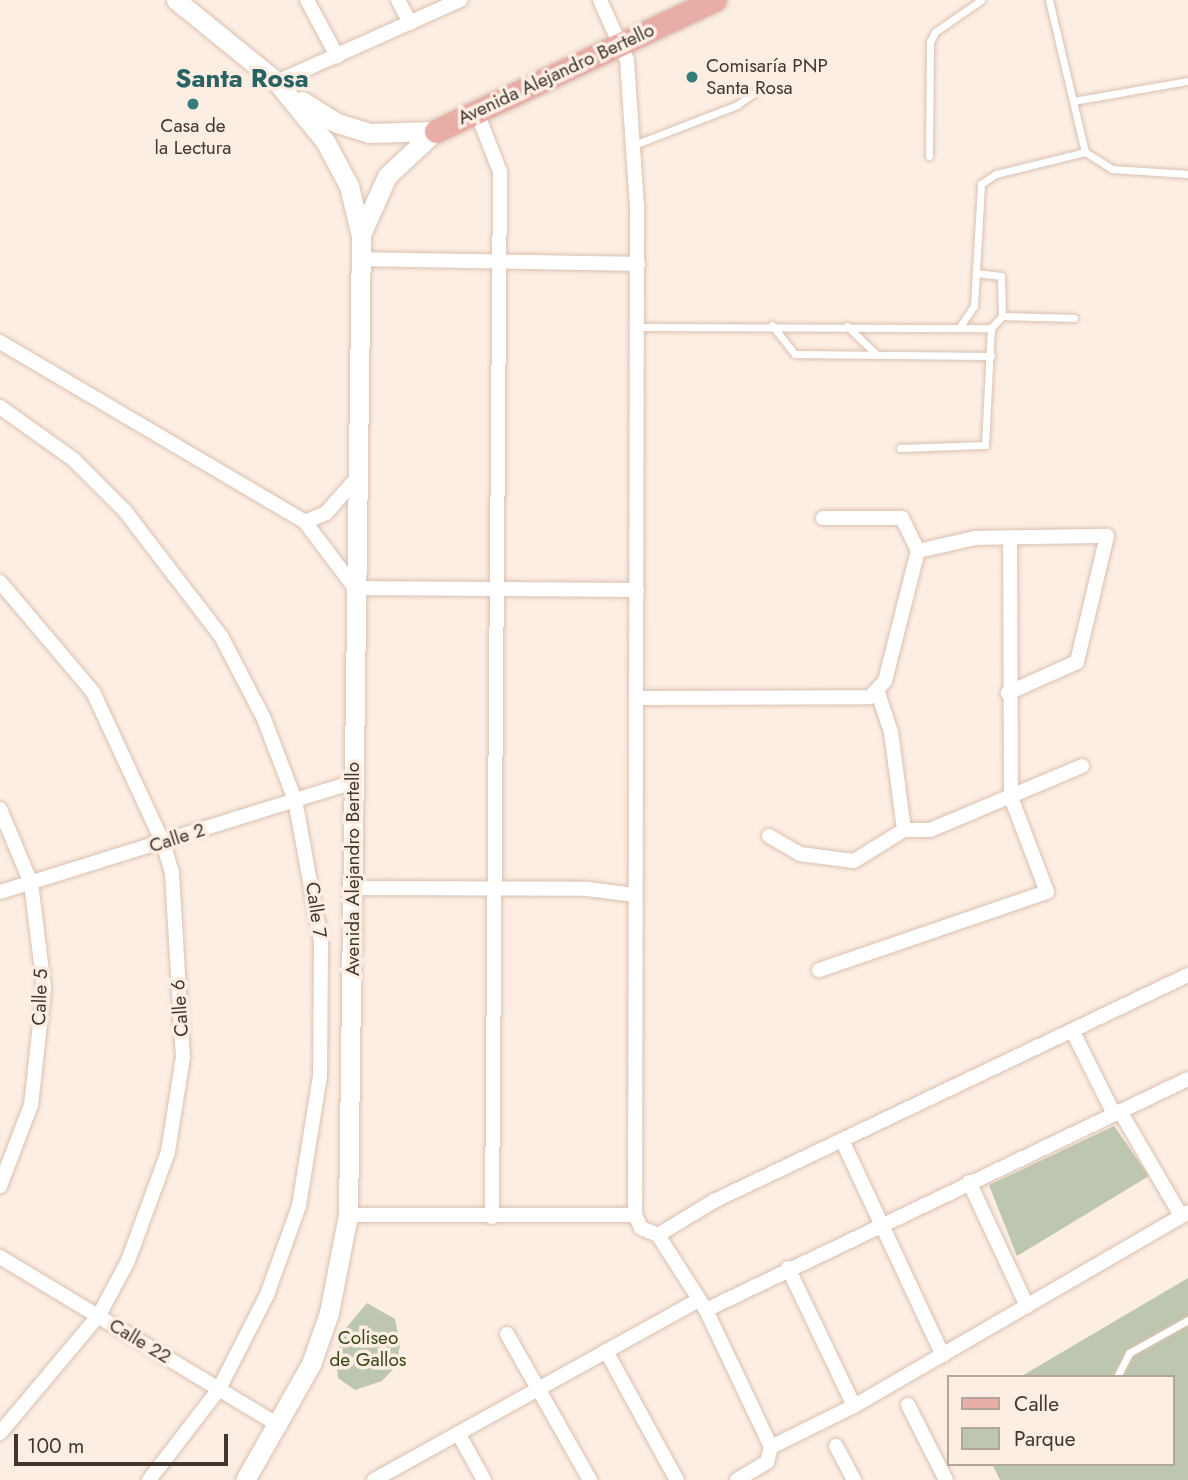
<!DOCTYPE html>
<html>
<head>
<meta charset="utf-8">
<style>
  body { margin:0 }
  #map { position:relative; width:1188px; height:1480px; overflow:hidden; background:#fdeee4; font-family:Jost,sans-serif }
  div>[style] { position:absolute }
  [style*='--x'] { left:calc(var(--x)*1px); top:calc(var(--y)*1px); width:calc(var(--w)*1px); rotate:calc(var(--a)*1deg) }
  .green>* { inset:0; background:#bdc6ae }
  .roads { filter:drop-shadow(0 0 2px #d9c2b2) drop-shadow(0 0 2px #d9c2b2) }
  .lane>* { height:7px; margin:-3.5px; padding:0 3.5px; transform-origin:3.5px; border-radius:3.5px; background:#fff }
  .street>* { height:14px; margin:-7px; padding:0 7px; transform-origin:7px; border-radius:7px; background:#fff }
  .secondary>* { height:19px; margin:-9.5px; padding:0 9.5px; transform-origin:9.5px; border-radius:9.5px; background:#fff }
  .primary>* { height:23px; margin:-11.5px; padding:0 11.5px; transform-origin:11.5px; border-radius:11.5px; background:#e9ada8 }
  .dots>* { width:19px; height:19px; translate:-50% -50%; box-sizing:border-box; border:4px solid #fdeee4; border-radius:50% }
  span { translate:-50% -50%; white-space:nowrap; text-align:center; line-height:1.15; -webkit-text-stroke:7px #fdeee4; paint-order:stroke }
  .poi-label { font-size:19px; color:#403730 }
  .left { translate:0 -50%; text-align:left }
  .street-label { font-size:19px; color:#403730 }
  .park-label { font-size:19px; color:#394617 }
  .district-label { font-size:26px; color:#286263; font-weight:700 }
  .legend { position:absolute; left:947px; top:1375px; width:228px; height:91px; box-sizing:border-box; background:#fdeee4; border:2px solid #b1a59c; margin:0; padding:9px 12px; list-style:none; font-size:21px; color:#403730 }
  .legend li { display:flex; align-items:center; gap:14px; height:35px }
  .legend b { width:35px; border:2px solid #b1a59c }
  .scale { position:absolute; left:14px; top:1434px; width:214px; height:32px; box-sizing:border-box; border:4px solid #403730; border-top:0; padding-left:9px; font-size:21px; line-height:24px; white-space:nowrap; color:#403730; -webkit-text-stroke:5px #fdeee4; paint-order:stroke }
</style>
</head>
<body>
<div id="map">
  <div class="green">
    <i style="clip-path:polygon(1114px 1126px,1149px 1176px,1017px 1256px,989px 1185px)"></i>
    <i style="clip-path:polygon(1188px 1278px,1188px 1480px,1000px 1480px,992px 1464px,1172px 1464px,1172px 1377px,1020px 1377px)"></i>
    <i style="clip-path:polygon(367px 1303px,395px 1319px,400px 1345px,396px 1366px,382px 1381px,355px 1390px,338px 1378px,336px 1355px,346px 1328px)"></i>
  </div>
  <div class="roads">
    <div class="lane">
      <i style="--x:1049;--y:0;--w:156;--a:76.7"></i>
      <i style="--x:1085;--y:152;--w:32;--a:32"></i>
      <i style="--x:1112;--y:169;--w:76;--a:3.8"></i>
      <i style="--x:1073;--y:101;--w:117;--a:-9.9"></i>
      <i style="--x:634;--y:145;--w:110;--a:-21.2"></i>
      <i style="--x:737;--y:105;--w:29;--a:-35"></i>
      <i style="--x:929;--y:156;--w:114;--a:-89.5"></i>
      <i style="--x:930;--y:42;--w:11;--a:-63"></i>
      <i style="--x:935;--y:32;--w:56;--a:-34.8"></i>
      <i style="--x:1002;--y:316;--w:72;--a:1.6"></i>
      <i style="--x:772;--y:325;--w:37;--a:52"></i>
      <i style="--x:795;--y:354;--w:196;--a:0.6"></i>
      <i style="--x:847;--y:326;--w:40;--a:44"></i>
      <i style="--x:640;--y:327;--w:351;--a:0.2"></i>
      <i style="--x:991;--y:328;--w:16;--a:-47"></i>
      <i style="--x:1002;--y:316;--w:40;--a:-91.4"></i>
      <i style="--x:1001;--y:276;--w:25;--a:-173"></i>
      <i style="--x:959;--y:328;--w:27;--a:-56"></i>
      <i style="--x:974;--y:306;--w:122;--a:-86.7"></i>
      <i style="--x:981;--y:184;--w:18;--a:-34"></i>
      <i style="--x:996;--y:174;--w:92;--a:-13.9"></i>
      <i style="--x:900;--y:448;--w:85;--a:-2"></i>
      <i style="--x:985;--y:445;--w:117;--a:-87.1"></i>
      <i style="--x:1117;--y:1377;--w:27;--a:-63"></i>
      <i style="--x:1129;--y:1353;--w:68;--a:-29.2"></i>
    </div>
    <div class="street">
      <i style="--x:307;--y:0;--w:64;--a:61.8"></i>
      <i style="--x:398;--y:0;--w:26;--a:62"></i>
      <i style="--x:600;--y:0;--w:66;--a:65.8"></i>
      <i style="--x:627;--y:60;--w:148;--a:86.1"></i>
      <i style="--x:637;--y:208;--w:1007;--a:90.11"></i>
      <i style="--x:635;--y:1215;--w:14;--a:65"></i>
      <i style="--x:641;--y:1228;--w:18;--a:22"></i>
      <i style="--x:658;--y:1235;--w:89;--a:57.4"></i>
      <i style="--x:706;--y:1310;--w:152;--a:64.6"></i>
      <i style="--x:771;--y:1447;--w:16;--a:105"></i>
      <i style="--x:767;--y:1462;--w:35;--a:149"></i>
      <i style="--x:277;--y:82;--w:201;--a:-24.1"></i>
      <i style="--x:476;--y:110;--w:66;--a:68.8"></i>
      <i style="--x:500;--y:172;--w:1045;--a:90.44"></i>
      <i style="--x:360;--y:259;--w:278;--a:1"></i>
      <i style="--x:0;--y:342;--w:354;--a:30.5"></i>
      <i style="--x:305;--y:522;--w:83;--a:52.9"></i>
      <i style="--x:355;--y:588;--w:282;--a:0.4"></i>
      <i style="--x:0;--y:407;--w:90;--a:35.5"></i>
      <i style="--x:73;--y:459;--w:74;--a:45"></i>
      <i style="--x:125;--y:511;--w:158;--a:52.5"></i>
      <i style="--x:221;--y:636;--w:93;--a:62.6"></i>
      <i style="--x:264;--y:719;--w:87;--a:69.1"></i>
      <i style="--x:295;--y:800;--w:143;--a:79.6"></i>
      <i style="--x:321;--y:941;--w:135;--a:90.4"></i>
      <i style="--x:320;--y:1076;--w:132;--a:99.2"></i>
      <i style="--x:299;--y:1206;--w:95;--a:109.8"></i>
      <i style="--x:267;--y:1295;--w:106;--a:117.1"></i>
      <i style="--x:219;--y:1389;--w:115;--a:127.6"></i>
      <i style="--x:823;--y:518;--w:79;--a:0"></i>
      <i style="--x:902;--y:518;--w:37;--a:64"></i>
      <i style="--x:305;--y:522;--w:23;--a:-23"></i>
      <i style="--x:326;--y:513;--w:47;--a:-48.5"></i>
      <i style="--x:0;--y:582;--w:144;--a:49.8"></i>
      <i style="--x:93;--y:692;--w:166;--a:65.1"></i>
      <i style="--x:163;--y:843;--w:31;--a:73"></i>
      <i style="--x:172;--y:873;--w:184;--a:86.6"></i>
      <i style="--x:183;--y:1057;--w:96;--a:99"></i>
      <i style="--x:168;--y:1152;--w:116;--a:110.2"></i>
      <i style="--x:128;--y:1261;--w:61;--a:118.2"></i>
      <i style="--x:99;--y:1315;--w:154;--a:130"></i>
      <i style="--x:878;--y:693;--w:41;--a:71.6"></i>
      <i style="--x:891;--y:732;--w:99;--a:82.4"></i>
      <i style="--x:638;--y:698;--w:232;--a:-0.2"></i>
      <i style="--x:870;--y:697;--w:22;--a:-47"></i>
      <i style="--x:885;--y:681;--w:134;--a:-75.8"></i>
      <i style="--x:918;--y:551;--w:58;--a:-12.8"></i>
      <i style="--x:975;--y:538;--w:132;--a:-0.9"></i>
      <i style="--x:1107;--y:536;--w:130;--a:103.4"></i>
      <i style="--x:1077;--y:662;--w:76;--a:155.8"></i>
      <i style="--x:0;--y:809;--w:80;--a:67.3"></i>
      <i style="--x:31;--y:883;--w:106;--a:82.9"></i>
      <i style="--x:44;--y:988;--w:118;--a:96.3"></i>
      <i style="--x:31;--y:1105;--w:87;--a:110.9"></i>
      <i style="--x:769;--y:836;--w:36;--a:30"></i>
      <i style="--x:800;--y:854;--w:54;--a:7.4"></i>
      <i style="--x:854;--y:861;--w:59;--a:-31.8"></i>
      <i style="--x:904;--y:830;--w:26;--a:0"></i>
      <i style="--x:930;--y:830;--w:165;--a:-22.8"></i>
      <i style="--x:351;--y:888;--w:236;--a:0.2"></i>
      <i style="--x:587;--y:889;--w:48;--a:7.1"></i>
      <i style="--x:0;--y:892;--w:371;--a:-17.3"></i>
      <i style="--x:819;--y:970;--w:241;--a:-18.9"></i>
      <i style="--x:1047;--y:892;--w:102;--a:-110.8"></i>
      <i style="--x:1011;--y:797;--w:260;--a:-90.2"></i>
      <i style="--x:1073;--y:1032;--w:92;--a:63.4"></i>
      <i style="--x:1120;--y:1111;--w:121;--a:59.8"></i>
      <i style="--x:842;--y:1140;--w:238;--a:64.9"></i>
      <i style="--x:969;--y:1182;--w:137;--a:64.9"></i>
      <i style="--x:348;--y:1215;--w:287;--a:0"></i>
      <i style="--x:658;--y:1235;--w:66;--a:-31.3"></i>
      <i style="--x:714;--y:1201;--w:525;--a:-25.49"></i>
      <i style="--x:0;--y:1257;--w:327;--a:31.1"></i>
      <i style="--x:788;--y:1268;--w:153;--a:64.4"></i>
      <i style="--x:706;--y:1310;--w:534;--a:-25.61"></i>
      <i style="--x:507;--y:1334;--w:168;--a:60.4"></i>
      <i style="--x:606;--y:1351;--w:147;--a:61.2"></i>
      <i style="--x:908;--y:1405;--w:84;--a:63.1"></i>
      <i style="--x:458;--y:1433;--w:54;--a:61"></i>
      <i style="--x:836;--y:1446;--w:38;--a:62"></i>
      <i style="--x:771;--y:1447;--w:93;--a:-26.3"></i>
      <i style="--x:854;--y:1406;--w:386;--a:-30.1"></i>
      <i style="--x:374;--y:1480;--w:372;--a:-29"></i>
    </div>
    <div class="secondary">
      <i style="--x:176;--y:0;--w:130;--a:39.1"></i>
      <i style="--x:277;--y:82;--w:76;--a:50.9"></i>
      <i style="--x:325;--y:141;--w:51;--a:61.9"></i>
      <i style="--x:349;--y:186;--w:51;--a:76.5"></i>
      <i style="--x:361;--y:236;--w:979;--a:90.76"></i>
      <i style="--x:348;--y:1215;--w:100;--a:101"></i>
      <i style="--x:329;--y:1313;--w:54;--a:109.4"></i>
      <i style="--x:311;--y:1364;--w:133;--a:119.6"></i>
      <i style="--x:302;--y:101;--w:41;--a:32.2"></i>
      <i style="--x:337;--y:123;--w:34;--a:17"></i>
      <i style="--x:369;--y:133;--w:67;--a:-1.7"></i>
      <i style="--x:362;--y:232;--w:61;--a:-65.9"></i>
      <i style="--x:387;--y:176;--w:63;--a:-43.1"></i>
    </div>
    <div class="primary">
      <i style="--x:436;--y:131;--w:308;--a:-25.2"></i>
    </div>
  </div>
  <div class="dots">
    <i style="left:692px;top:77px;background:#337d7d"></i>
    <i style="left:193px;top:104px;background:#337d7d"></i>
  </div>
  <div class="poi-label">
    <span class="left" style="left:706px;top:77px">Comisaría PNP<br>Santa Rosa</span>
    <span style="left:193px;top:137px">Casa de<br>la Lectura</span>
  </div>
  <div class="street-label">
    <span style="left:556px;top:74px;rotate:-25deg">Avenida Alejandro Bertello</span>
    <span style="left:177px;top:838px;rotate:-18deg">Calle 2</span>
    <span style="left:353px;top:869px;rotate:-90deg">Avenida Alejandro Bertello</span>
    <span style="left:316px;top:910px;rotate:82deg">Calle 7</span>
    <span style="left:40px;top:997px;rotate:-88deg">Calle 5</span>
    <span style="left:180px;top:1008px;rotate:-94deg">Calle 6</span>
    <span style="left:140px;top:1341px;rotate:31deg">Calle 22</span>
  </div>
  <div class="park-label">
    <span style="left:368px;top:1349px">Coliseo<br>de Gallos</span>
  </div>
  <div class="district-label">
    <span style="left:242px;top:79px">Santa Rosa</span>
  </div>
  <ul class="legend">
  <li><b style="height:9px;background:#e9ada8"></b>Calle</li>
  <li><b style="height:19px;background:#bdc6ae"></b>Parque</li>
  </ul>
  <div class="scale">100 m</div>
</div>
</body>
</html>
